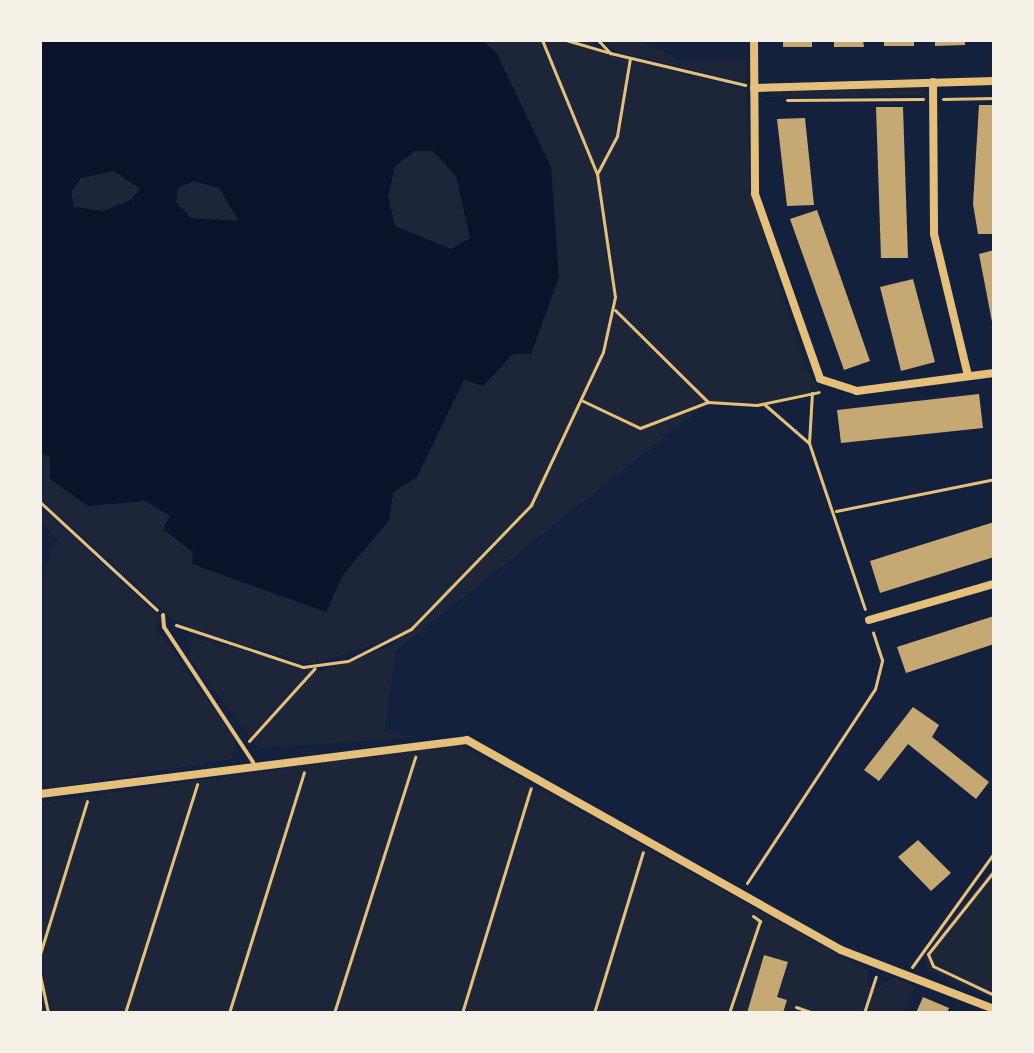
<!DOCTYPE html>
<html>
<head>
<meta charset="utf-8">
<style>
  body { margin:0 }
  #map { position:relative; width:1034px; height:1053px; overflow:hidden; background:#14213d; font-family:"Sofia Sans Condensed",sans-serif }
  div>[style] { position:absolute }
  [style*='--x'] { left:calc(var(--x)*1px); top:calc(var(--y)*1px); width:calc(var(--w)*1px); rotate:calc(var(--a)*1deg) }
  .green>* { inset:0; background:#1d2539 }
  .water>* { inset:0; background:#0b132b }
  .building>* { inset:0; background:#c6a872 }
  .path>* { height:3px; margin:-1.5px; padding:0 1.5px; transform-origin:1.5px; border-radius:1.5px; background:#e5c07b }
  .service>* { height:4px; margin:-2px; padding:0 2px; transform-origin:2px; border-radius:2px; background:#e5c07b }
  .minor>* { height:8px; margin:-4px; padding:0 4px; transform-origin:4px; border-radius:4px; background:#e5c07b }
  span { translate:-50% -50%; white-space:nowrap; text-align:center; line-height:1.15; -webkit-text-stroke:8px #f6f1e7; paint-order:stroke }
  .frame { position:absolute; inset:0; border:42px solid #f6f1e7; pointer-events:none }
</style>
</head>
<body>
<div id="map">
  <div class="green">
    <i style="clip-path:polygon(40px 40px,593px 40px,593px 51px,746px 89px,751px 194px,806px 369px,822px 393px,757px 405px,708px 402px,396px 651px,384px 732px,421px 737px,258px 748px,188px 656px,194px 638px,321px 671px,396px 644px,397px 637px,314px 664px,201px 634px,170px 617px,40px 498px)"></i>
    <i style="clip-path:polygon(603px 40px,639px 40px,680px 60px,746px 60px,746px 83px,619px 52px)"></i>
    <i style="clip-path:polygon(920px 87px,929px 95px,764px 97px,780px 92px)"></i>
    <i style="clip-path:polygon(40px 506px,160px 617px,156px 628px,236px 741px,232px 759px,40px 790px,40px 584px,57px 539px,40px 521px)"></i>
    <i style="clip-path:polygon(460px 745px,867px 970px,867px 984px,877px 988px,893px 977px,915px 986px,903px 1013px,40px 1013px,40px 802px)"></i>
    <i style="clip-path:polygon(994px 867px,994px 1000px,927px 969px,924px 950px)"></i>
  </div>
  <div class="water">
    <i style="clip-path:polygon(evenodd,40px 40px,482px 40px,496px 52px,551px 167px,559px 277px,531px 354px,513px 354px,483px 386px,464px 380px,417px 477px,393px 492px,389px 520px,343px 575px,326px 612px,192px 564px,193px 552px,163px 529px,170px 516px,146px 501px,88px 506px,50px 479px,50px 457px,40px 453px,40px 40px,415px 151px,433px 151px,456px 176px,470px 238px,451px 249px,395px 226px,388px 197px,395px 166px,415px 151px,40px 40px,114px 171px,140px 189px,131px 200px,103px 211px,74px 207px,71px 192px,81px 178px,114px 171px,40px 40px,193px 181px,219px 188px,239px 221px,191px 218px,176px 202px,178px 188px,193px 181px)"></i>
  </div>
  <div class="building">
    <i style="clip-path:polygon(783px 40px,812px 40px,812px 47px,783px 47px)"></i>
    <i style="clip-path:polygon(834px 40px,863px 40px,864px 47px,834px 47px)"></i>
    <i style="clip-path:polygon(884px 40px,914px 40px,914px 46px,884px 46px)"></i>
    <i style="clip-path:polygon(935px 40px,965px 40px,965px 45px,935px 46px)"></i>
    <i style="clip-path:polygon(979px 105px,994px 105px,994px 234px,978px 234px,973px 204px)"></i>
    <i style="clip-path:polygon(876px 107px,903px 107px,908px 258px,881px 258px)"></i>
    <i style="clip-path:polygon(805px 118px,814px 205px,787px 206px,777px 119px)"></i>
    <i style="clip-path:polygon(817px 210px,870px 361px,844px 370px,790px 219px)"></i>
    <i style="clip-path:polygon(994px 250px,994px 326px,993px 327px,979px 254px)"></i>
    <i style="clip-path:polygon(913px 279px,935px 362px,901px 371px,880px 287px)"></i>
    <i style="clip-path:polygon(979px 394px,983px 428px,841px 443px,837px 410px)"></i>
    <i style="clip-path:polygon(994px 522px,994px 557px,880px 593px,870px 561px)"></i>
    <i style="clip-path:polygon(994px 616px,994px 644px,906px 673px,897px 647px)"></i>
    <i style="clip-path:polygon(913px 707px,939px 725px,932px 737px,989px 782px,976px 799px,908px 744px,879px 781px,864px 770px)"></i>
    <i style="clip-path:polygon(918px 840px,951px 873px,931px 891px,898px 857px)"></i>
    <i style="clip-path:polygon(764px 955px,788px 962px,777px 997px,787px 1000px,783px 1013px,747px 1013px)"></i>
    <i style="clip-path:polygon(923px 997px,949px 1008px,947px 1013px,916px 1013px)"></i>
  </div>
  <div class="path">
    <i style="--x:566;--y:40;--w:43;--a:16.3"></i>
    <i style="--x:598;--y:40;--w:18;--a:47"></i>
    <i style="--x:610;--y:53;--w:139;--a:13.3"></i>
    <i style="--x:943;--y:99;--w:51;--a:-1.1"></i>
    <i style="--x:787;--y:100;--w:136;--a:-0.4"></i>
    <i style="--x:597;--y:174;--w:43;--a:-62.2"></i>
    <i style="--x:617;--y:136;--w:79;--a:-80.5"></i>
    <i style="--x:615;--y:310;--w:131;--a:44.7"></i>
    <i style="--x:581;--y:400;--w:65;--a:25.4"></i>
    <i style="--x:640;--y:428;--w:73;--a:-20.9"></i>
    <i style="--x:708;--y:402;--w:49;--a:3.5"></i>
    <i style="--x:757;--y:405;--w:63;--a:-11.8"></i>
    <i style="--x:764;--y:404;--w:60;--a:40.9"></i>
    <i style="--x:809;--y:443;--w:175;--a:71.4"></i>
    <i style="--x:809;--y:443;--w:50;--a:-86.6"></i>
    <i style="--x:40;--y:502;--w:159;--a:42.7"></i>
    <i style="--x:836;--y:511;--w:161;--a:-11.4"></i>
    <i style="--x:176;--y:625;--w:134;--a:18.3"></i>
    <i style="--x:303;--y:667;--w:45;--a:-7.6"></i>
    <i style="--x:348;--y:661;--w:71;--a:-26.9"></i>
    <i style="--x:411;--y:629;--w:173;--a:-45.9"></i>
    <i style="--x:531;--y:505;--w:169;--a:-64.8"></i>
    <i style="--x:603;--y:352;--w:56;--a:-77.7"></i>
    <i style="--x:615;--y:297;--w:124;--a:-98.3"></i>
    <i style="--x:597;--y:174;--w:145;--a:-112.3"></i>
    <i style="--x:249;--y:741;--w:98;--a:-47.9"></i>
    <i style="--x:994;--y:871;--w:106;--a:128.5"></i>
    <i style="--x:928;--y:954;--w:13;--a:67"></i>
    <i style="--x:933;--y:966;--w:68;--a:25.4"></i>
    <i style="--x:747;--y:883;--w:232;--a:-56.6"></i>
    <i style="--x:875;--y:689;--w:30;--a:-76"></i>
    <i style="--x:882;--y:660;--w:29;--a:-108"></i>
    <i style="--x:753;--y:916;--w:9;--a:36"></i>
    <i style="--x:40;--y:954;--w:160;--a:-72.9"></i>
    <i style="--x:912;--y:967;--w:140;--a:-54.3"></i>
    <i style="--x:40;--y:975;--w:39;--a:78"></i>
    <i style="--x:796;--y:1007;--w:18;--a:19"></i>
    <i style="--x:125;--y:1013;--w:240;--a:-72.5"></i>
    <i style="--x:229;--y:1013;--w:252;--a:-72.7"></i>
    <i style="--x:334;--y:1013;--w:269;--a:-72.4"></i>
    <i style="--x:462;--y:1013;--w:235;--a:-73"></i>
    <i style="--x:594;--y:1013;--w:168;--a:-73.1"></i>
    <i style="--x:729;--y:1013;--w:97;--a:-71.4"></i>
    <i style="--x:864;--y:1013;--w:38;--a:-72"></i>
  </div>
  <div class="service">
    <i style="--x:163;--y:615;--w:12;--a:85"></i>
    <i style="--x:164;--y:627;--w:162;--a:56.6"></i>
  </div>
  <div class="minor">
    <i style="--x:754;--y:40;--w:154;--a:89.6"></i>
    <i style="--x:755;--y:194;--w:196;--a:70.6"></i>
    <i style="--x:820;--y:379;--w:39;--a:18"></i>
    <i style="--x:857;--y:391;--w:138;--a:-7.5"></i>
    <i style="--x:933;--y:82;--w:152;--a:89.6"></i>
    <i style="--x:934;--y:234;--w:146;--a:76.5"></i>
    <i style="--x:754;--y:88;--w:240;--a:-1.7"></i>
    <i style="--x:869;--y:620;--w:130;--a:-16.1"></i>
    <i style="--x:40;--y:794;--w:430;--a:-7.2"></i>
    <i style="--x:467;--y:740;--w:429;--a:29.3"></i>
    <i style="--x:841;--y:950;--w:164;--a:21.1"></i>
  </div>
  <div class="frame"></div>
</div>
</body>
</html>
